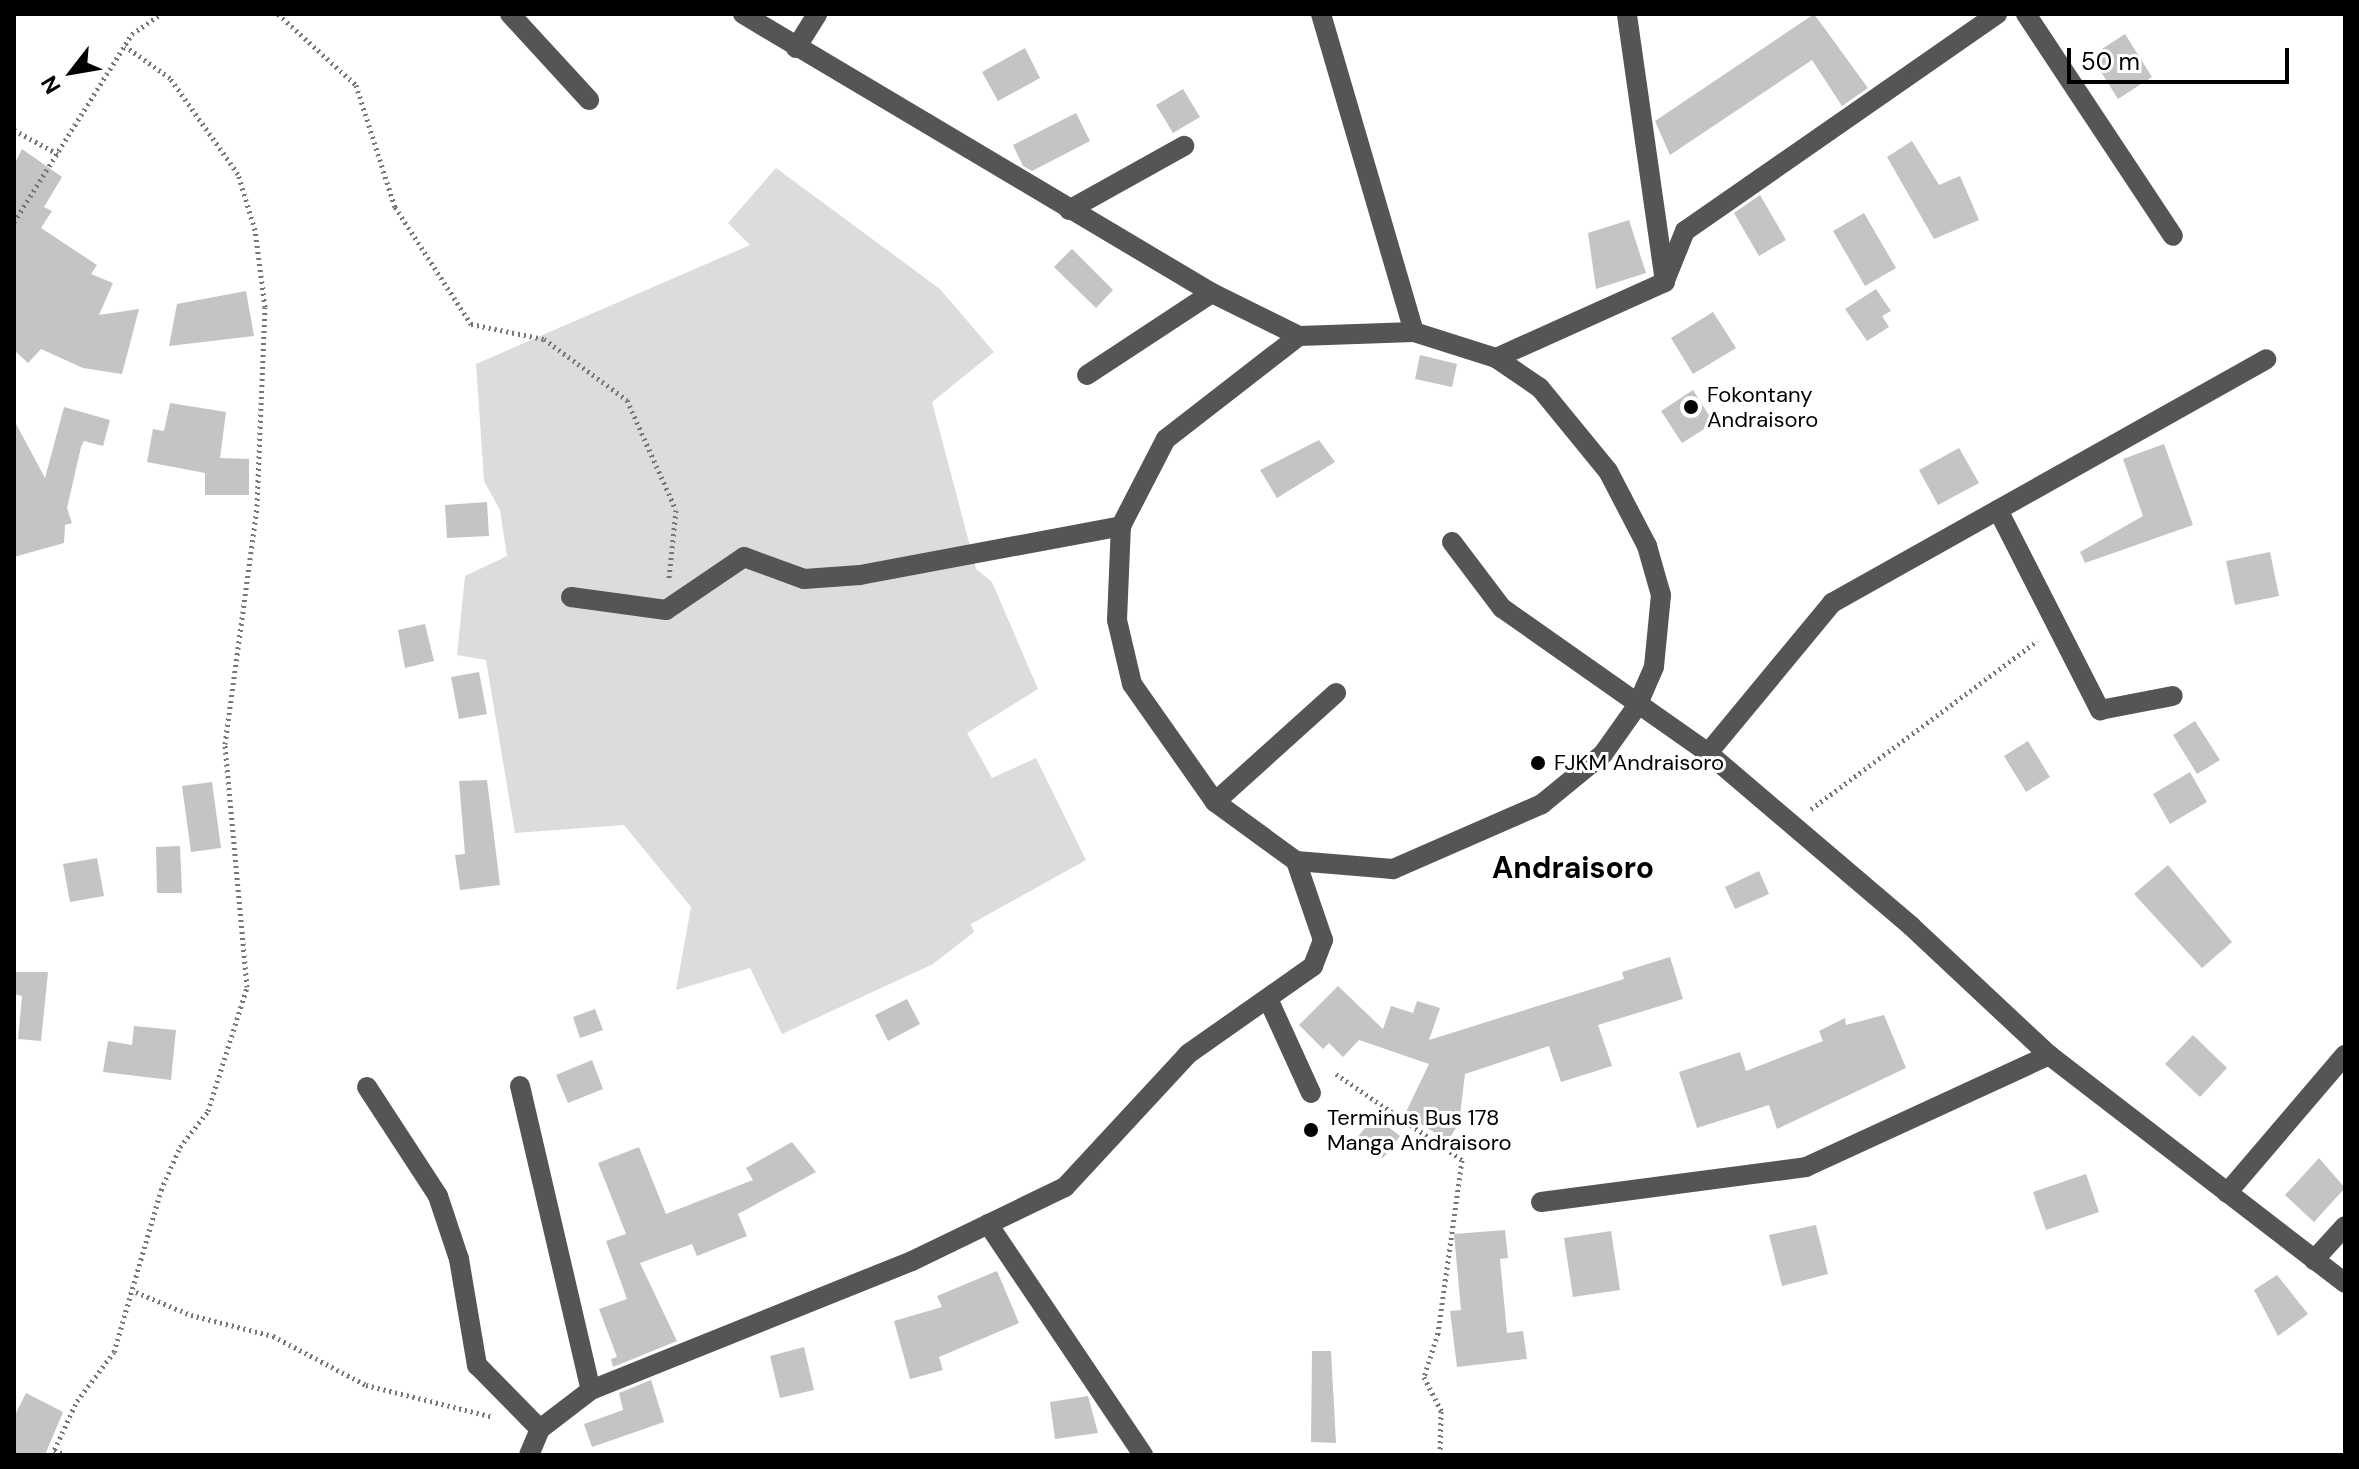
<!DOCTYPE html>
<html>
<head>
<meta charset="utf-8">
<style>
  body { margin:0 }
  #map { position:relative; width:2359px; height:1469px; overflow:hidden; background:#fff; font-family:"DM Sans",sans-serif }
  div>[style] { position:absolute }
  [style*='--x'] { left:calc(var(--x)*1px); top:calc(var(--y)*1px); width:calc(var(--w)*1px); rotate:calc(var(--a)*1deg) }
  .green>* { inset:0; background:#dcdcdc }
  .building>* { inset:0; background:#c4c4c4 }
  .path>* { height:5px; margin-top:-2.5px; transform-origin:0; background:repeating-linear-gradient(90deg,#777 0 2px,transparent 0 6px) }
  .minor>* { height:20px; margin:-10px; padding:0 10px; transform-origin:10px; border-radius:10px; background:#555 }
  .dots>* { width:22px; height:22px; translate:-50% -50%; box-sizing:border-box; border:4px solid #fff; border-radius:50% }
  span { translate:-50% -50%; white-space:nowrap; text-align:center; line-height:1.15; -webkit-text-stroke:6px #fff; paint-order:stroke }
  .poi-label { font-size:22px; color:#000 }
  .left { translate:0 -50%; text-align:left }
  .district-label { font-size:30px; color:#000; font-weight:700 }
  .frame { position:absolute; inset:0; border:16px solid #000; pointer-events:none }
  .north { position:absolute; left:32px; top:32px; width:80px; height:80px; -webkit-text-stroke:6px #fff; paint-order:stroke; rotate:239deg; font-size:22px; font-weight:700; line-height:32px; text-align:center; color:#000 }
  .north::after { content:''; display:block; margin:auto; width:28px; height:36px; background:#000; clip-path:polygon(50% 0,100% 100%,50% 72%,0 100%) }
  .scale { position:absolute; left:2067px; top:48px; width:222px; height:36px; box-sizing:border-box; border:4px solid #000; border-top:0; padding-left:10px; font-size:24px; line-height:28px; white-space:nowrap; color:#000; -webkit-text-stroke:6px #fff; paint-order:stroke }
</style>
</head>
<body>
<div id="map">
  <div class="green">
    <i style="clip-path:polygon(776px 168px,940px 289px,994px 352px,932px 402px,976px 569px,992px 582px,1038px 689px,967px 733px,992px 778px,1036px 758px,1086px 860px,971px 924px,974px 932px,933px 964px,782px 1034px,750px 968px,676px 990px,691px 907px,624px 825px,515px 833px,486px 660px,457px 655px,465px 576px,507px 556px,500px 510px,484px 481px,476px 364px,750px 245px,728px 223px)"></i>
  </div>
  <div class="building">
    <i style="clip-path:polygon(1814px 14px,1868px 88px,1842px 106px,1812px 60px,1670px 155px,1655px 121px)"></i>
    <i style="clip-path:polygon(2125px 34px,2152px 77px,2118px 99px,2091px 56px)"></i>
    <i style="clip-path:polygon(1025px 48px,1040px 78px,998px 101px,982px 72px)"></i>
    <i style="clip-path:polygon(1183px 89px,1200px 117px,1173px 133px,1156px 105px)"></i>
    <i style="clip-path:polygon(1076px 113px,1090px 141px,1032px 171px,1023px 166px,1013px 145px)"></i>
    <i style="clip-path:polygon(1912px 141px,1939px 185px,1960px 176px,1979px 220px,1934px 239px,1887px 157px)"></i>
    <i style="clip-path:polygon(22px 149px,62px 177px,44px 207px,52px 211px,41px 228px,97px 265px,91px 274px,113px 283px,99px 315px,139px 309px,122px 374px,83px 368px,41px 349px,28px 363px,14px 350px,14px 165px)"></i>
    <i style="clip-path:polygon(1760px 195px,1786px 240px,1759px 256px,1734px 213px)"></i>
    <i style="clip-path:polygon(1864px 213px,1896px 268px,1865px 286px,1833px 231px)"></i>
    <i style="clip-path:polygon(1629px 220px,1646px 273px,1596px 289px,1588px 233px)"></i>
    <i style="clip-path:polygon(1072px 249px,1113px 290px,1096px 308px,1054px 267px)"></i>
    <i style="clip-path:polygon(1876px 289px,1891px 311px,1882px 316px,1889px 327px,1867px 341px,1845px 309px)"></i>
    <i style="clip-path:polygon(246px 291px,254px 336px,169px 346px,177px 304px)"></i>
    <i style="clip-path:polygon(1713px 312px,1736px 348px,1693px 374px,1671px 338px)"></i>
    <i style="clip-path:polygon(1420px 355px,1457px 364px,1452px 387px,1415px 379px)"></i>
    <i style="clip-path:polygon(1693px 390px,1714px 423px,1682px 443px,1661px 411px)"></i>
    <i style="clip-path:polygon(170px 403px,226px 412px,220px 458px,249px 459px,249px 495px,205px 495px,205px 473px,147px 462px,153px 429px,164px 431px)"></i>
    <i style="clip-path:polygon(64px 407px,110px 420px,103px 446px,84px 441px,81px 447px,67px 508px,72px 523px,65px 525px,64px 543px,14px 557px,14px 420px,45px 478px)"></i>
    <i style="clip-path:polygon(1319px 440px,1335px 462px,1277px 498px,1260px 470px)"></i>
    <i style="clip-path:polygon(2164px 444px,2193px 525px,2085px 563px,2080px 552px,2143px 516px,2123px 459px)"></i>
    <i style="clip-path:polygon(1959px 448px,1979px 483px,1938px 505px,1919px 470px)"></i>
    <i style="clip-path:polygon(487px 502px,489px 536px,447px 538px,445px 505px)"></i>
    <i style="clip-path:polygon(2270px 552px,2279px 596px,2235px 605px,2226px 561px)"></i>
    <i style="clip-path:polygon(425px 624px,434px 661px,405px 668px,398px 630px)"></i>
    <i style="clip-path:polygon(479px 672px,487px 714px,459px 719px,451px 677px)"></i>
    <i style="clip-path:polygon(2195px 721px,2220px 760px,2197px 774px,2173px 735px)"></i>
    <i style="clip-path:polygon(2028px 741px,2050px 777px,2026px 792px,2004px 756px)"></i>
    <i style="clip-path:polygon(2190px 772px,2207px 802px,2170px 824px,2153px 794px)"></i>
    <i style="clip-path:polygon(487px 780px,500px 885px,460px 890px,455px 855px,465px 854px,459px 781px)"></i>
    <i style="clip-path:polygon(212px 782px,221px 848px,191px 852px,182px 786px)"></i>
    <i style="clip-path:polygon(180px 846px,182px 893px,157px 893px,156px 847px)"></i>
    <i style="clip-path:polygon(97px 858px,104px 896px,70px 902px,63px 864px)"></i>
    <i style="clip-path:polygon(2168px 865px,2232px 942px,2202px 968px,2134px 894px)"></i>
    <i style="clip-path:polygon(1759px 871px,1769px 894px,1735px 909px,1725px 887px)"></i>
    <i style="clip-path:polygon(1670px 957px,1683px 999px,1598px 1025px,1612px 1066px,1561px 1082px,1549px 1046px,1465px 1074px,1459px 1123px,1448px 1141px,1405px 1114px,1429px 1064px,1359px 1040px,1343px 1057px,1329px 1043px,1323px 1049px,1299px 1025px,1338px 986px,1383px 1029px,1391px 1006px,1413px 1013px,1417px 1001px,1440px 1008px,1429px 1040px,1624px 979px,1622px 972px)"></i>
    <i style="clip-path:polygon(14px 972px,48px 972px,41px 1041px,18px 1039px,22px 996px,14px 994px)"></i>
    <i style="clip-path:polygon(907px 999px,920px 1024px,888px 1041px,875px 1015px)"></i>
    <i style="clip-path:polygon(595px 1009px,603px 1030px,580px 1038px,573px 1017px)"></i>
    <i style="clip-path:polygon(1884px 1015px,1906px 1068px,1777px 1129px,1769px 1105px,1697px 1128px,1679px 1072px,1740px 1052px,1746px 1071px,1823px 1041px,1819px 1031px,1845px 1018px,1846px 1025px)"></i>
    <i style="clip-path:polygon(134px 1026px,176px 1030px,171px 1080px,103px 1072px,108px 1041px,132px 1045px)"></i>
    <i style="clip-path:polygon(2193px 1035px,2227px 1068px,2200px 1097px,2165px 1064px)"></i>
    <i style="clip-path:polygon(592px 1060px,603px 1089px,568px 1103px,556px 1075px)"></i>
    <i style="clip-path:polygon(1374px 1116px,1400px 1136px,1383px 1158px,1357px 1138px)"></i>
    <i style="clip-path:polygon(792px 1142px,816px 1172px,738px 1214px,747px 1236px,697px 1256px,692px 1244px,640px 1263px,677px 1341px,613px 1367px,611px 1359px,617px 1357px,599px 1309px,627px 1299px,606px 1241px,626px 1234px,598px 1163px,639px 1147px,666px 1214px,753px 1180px,746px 1168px)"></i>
    <i style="clip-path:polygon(2319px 1158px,2345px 1188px,2314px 1222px,2285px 1195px)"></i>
    <i style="clip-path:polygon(2086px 1174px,2099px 1212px,2046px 1230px,2033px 1192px)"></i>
    <i style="clip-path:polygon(1816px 1225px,1828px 1274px,1782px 1286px,1769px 1235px)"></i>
    <i style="clip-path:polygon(1505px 1230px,1508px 1258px,1500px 1259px,1507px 1333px,1523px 1331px,1527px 1359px,1457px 1367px,1450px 1311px,1461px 1310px,1454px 1234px)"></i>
    <i style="clip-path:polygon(1611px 1231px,1620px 1290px,1573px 1297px,1564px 1238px)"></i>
    <i style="clip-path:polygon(997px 1271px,1019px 1323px,939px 1357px,943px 1370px,910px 1379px,894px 1321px,942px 1307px,937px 1296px)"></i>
    <i style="clip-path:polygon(2277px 1275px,2308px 1314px,2278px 1336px,2254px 1290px)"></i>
    <i style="clip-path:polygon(804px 1347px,814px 1390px,780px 1398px,770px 1356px)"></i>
    <i style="clip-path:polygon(1312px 1351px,1331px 1351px,1336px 1443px,1311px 1442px)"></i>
    <i style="clip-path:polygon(651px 1380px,664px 1422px,592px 1447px,584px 1424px,623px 1410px,619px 1393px)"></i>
    <i style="clip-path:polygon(26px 1393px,63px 1412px,45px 1455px,14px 1455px,14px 1417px)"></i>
    <i style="clip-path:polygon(1088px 1396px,1098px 1433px,1055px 1439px,1050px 1402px)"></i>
  </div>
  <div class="path">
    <i style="--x:278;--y:14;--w:105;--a:42.3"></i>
    <i style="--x:356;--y:85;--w:128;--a:72.3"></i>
    <i style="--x:395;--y:207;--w:140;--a:57"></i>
    <i style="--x:471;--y:324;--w:75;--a:11.6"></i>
    <i style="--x:544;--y:339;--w:103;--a:36.3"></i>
    <i style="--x:627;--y:400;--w:120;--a:66"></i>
    <i style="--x:676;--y:510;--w:68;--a:95.9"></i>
    <i style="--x:14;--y:130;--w:50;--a:28.6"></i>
    <i style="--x:14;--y:222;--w:222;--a:-57.9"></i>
    <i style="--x:132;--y:34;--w:35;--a:-35"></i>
    <i style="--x:1811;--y:809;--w:282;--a:-36.6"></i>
    <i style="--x:1336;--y:1074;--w:153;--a:34.3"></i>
    <i style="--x:1462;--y:1160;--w:175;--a:97.9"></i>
    <i style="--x:1438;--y:1333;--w:46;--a:107.7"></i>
    <i style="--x:1424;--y:1377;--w:38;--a:63"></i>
    <i style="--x:1441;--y:1411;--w:44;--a:91.3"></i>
    <i style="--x:136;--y:1292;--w:60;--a:22.7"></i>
    <i style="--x:191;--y:1315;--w:85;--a:14.4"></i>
    <i style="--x:273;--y:1336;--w:105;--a:27.8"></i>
    <i style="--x:366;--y:1385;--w:131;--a:14.1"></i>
    <i style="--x:54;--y:1450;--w:13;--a:23"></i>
    <i style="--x:52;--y:1455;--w:60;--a:-65.2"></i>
    <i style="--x:77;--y:1401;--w:61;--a:-52.9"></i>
    <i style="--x:114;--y:1352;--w:169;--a:-73.8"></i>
    <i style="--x:161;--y:1190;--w:47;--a:-66.2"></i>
    <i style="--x:180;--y:1147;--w:46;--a:-52.1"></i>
    <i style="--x:208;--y:1111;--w:130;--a:-72.5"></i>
    <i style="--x:247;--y:987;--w:244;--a:-95.2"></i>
    <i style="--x:225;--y:744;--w:240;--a:-82.3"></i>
    <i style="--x:257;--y:506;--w:199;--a:-87.7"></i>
    <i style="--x:265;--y:307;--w:78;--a:-97.4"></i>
    <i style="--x:255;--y:230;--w:59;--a:-106.9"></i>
    <i style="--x:238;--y:174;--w:118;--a:-125.3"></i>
    <i style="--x:170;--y:78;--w:55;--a:-144.6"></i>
  </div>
  <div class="minor">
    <i style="--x:510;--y:14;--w:117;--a:47.4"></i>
    <i style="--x:743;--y:14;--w:546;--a:30.75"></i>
    <i style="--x:1212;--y:293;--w:97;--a:26.3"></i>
    <i style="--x:1299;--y:336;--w:115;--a:-2"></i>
    <i style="--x:1414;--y:332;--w:86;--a:17.6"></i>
    <i style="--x:1496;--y:358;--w:53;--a:34.3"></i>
    <i style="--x:1540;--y:388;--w:107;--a:50.7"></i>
    <i style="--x:1608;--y:471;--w:85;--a:62.5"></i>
    <i style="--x:1647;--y:546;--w:51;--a:74.1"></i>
    <i style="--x:1661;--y:595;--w:72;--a:95.6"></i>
    <i style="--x:1654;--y:667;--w:43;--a:113.6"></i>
    <i style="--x:1637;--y:706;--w:59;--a:125.3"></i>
    <i style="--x:1603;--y:754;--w:79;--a:140.7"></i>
    <i style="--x:1542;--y:804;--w:163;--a:156.4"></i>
    <i style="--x:1393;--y:869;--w:97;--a:-175.3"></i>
    <i style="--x:1296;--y:861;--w:100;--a:-143.9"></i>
    <i style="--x:1215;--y:802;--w:144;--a:-125.1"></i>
    <i style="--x:1132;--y:684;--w:66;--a:-103.2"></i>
    <i style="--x:1117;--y:620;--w:94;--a:-87.6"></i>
    <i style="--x:1121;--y:526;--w:98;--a:-62.7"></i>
    <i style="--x:1166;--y:439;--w:168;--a:-37.8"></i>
    <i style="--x:1321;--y:14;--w:331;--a:73.7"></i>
    <i style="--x:2026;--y:14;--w:266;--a:56.5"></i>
    <i style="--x:796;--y:48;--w:40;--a:-58"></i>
    <i style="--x:1069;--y:210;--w:132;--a:-29.1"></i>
    <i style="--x:1666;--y:278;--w:51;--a:-68"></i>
    <i style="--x:1685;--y:231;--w:380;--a:-34.8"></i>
    <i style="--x:1496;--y:358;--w:185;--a:-24.2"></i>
    <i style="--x:1665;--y:282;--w:271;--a:-98.1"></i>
    <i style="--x:1087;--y:375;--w:149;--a:-33.3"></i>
    <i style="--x:1998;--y:510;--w:225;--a:63"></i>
    <i style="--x:2100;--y:710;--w:74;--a:-10.9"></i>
    <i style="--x:1452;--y:542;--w:83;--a:52.9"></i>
    <i style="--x:1502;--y:608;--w:252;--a:35.1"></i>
    <i style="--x:1708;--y:753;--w:267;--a:40.4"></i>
    <i style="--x:1911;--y:926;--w:189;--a:43.1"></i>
    <i style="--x:2049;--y:1055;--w:374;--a:37.6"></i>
    <i style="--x:571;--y:597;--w:96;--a:7.8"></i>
    <i style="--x:666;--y:610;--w:94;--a:-34.2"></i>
    <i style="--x:744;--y:557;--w:64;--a:20.1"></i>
    <i style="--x:804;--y:579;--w:56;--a:-4.1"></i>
    <i style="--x:860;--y:575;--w:266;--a:-10.6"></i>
    <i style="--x:1708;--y:753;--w:195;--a:-50.4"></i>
    <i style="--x:1832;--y:603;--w:498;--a:-29.3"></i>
    <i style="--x:1215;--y:802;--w:163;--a:-42"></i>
    <i style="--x:1269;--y:1001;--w:101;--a:65.5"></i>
    <i style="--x:520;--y:1086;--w:312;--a:76.9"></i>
    <i style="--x:367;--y:1087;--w:130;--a:56.9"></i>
    <i style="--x:438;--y:1196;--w:66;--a:71.6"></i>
    <i style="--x:459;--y:1259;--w:108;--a:80.4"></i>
    <i style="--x:477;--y:1365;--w:90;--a:45.5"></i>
    <i style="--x:2227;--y:1193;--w:182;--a:-49.5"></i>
    <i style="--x:1541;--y:1202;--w:267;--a:-7.5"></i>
    <i style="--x:1806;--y:1167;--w:268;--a:-24.7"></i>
    <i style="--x:988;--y:1224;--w:278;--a:56.1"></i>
    <i style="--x:2314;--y:1260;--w:46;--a:-47.6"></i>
    <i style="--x:529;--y:1455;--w:28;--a:-67"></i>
    <i style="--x:540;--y:1429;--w:64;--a:-37.4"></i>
    <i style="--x:591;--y:1390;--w:346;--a:-21.9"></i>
    <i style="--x:912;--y:1261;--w:170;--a:-25.8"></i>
    <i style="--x:1065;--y:1187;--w:181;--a:-47.2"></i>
    <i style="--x:1188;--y:1054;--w:153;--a:-35.1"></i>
    <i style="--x:1313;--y:966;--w:28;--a:-69"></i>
    <i style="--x:1323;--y:940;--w:83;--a:-108.9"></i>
  </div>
  <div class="dots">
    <i style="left:1691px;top:407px;background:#000"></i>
    <i style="left:1538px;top:763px;background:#000"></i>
    <i style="left:1311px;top:1130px;background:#000"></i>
  </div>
  <div class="poi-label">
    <span class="left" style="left:1707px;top:407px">Fokontany<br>Andraisoro</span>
    <span class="left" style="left:1554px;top:763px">FJKM Andraisoro</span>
    <span class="left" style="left:1327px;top:1130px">Terminus Bus 178<br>Manga Andraisoro</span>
  </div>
  <div class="district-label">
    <span style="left:1573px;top:868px">Andraisoro</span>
  </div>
  <div class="frame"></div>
  <div class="north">N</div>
  <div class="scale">50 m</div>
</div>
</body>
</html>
